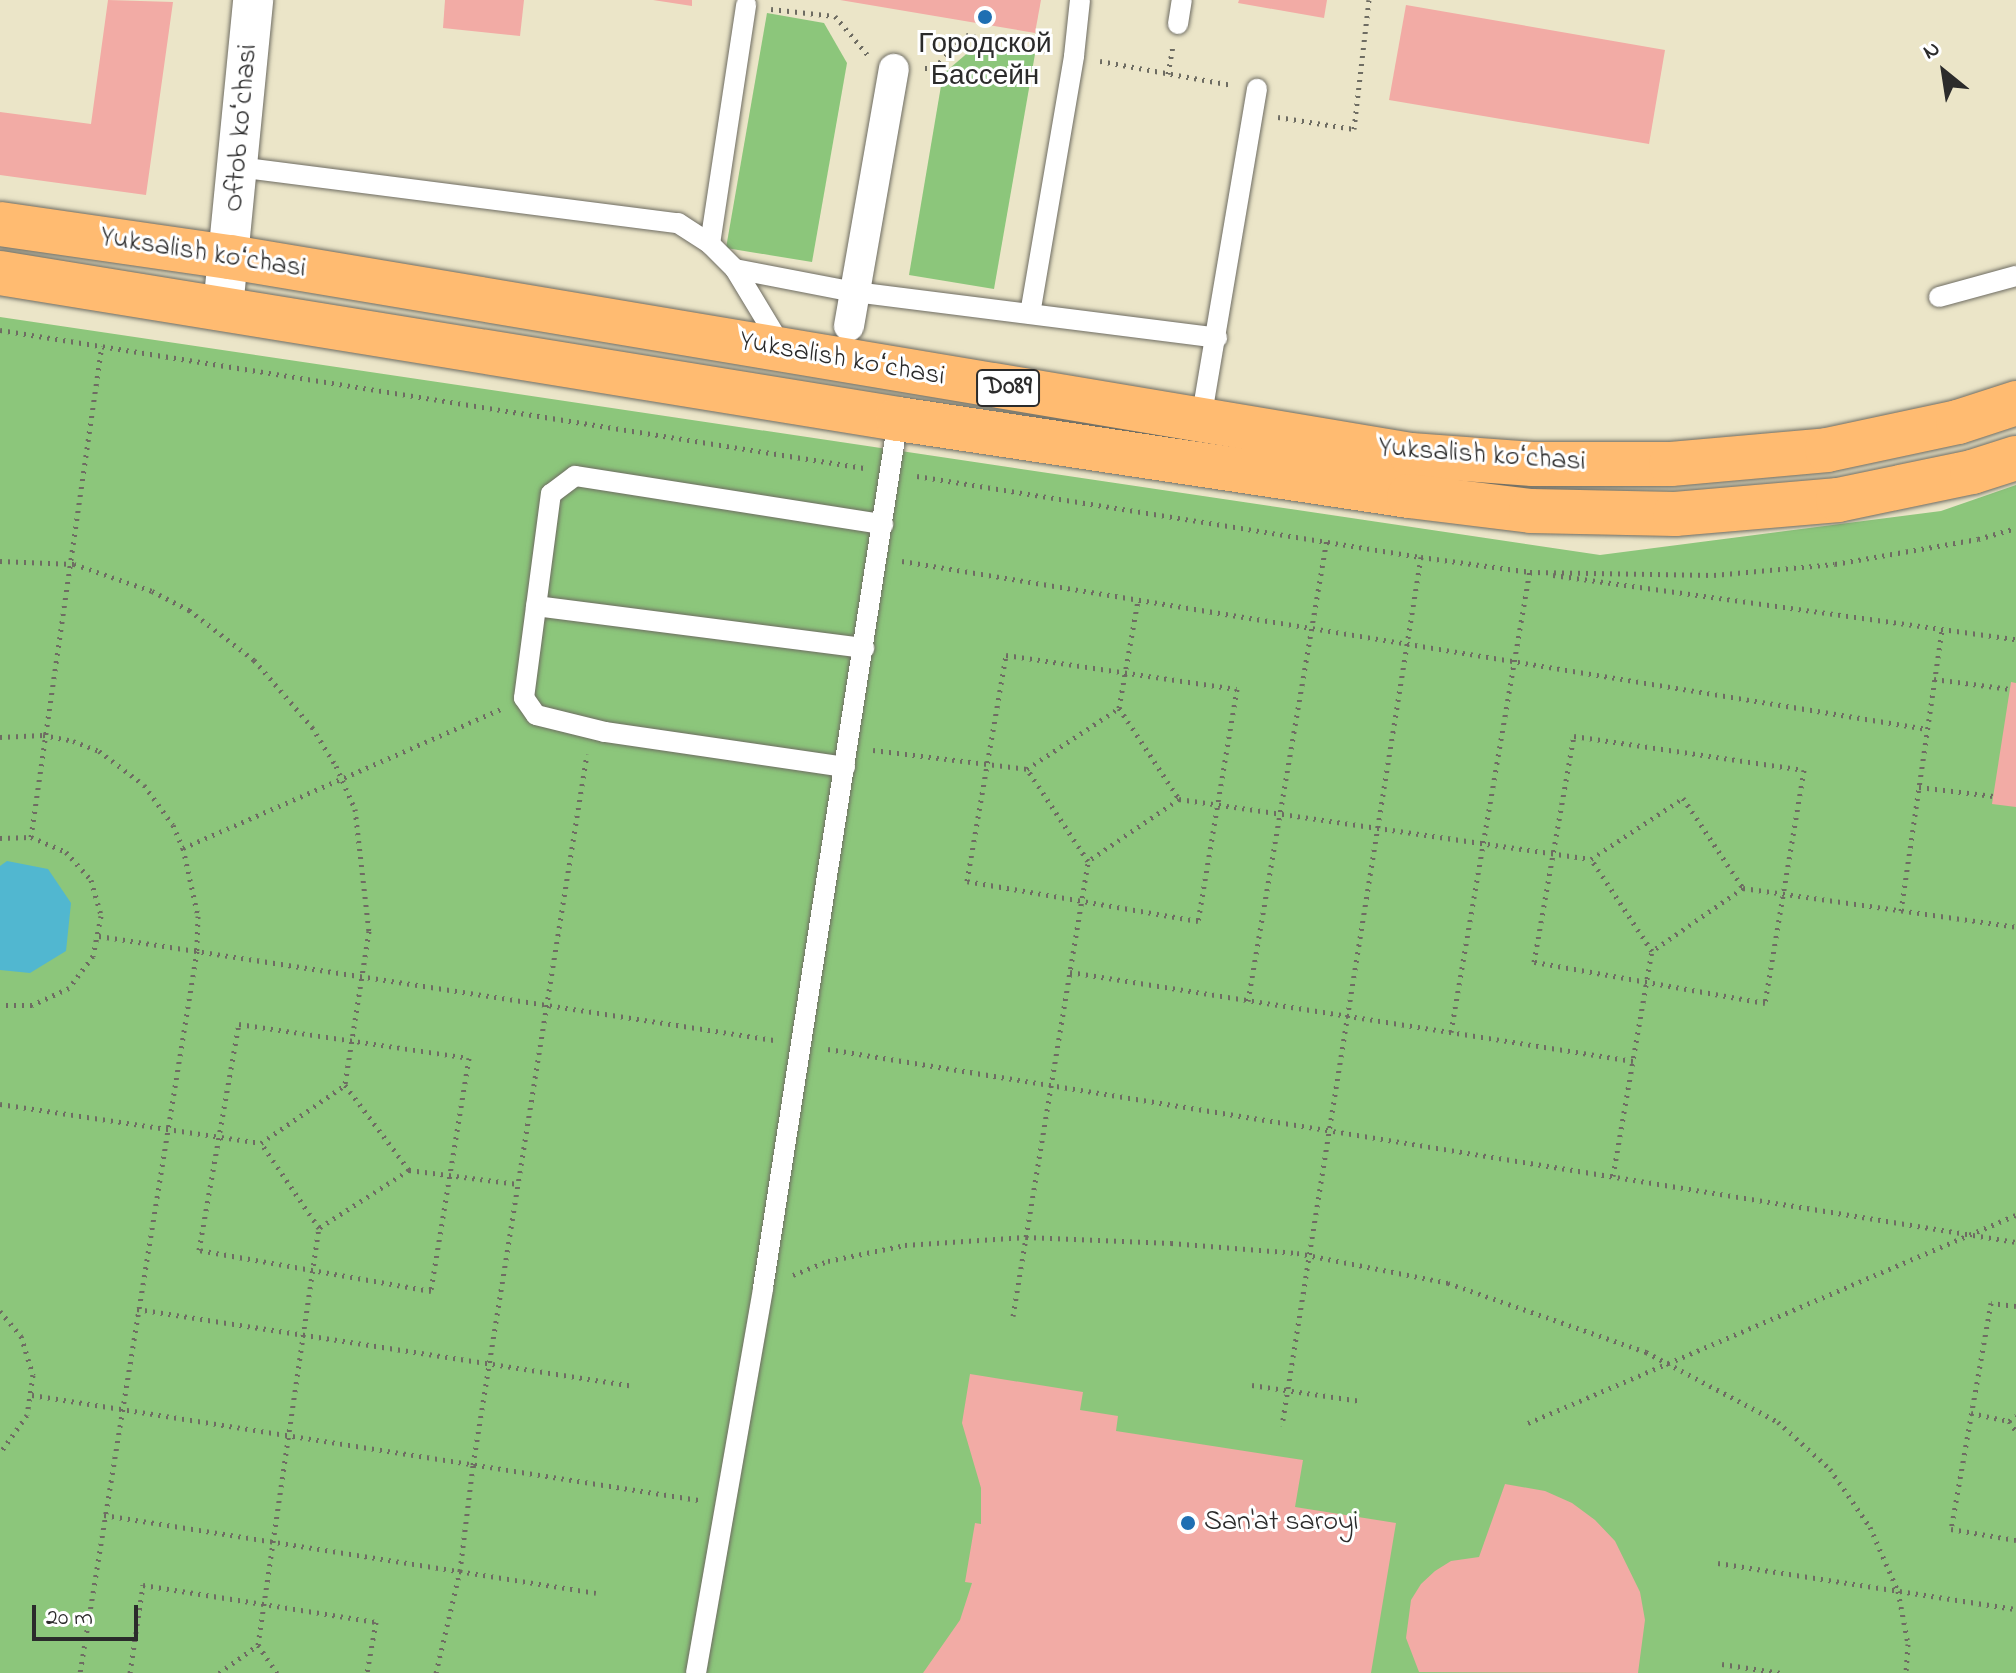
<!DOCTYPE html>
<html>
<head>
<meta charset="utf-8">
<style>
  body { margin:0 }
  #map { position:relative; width:2016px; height:1673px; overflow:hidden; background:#ebe5c8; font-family:"Indie Flower",sans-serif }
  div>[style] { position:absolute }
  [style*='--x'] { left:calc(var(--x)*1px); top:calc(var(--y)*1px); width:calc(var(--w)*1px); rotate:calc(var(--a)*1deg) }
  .green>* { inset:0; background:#8cc67b }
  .water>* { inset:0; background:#51b7d0 }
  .building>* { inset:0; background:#f2aba5 }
  .path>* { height:5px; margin-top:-2.5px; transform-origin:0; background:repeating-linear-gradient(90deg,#6e6c62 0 2px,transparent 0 8px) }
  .roads { filter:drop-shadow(0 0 2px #6e6c62) drop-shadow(0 0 2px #6e6c62) }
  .service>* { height:20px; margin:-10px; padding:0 10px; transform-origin:10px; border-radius:10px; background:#fff }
  .pedestrian>* { height:30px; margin:-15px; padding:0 15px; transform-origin:15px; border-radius:15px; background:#fff }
  .minor>* { height:40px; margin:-20px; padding:0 20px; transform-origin:20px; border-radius:20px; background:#fff }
  .primary>* { height:44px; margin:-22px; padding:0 22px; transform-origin:22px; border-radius:22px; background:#ffbb71 }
  .dots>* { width:22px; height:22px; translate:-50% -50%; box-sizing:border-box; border:4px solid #fff; border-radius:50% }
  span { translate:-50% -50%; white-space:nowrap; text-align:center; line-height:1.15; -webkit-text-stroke:6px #fff; paint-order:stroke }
  .shield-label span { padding:2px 6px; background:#fff; border:2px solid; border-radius:6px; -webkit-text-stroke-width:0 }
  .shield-label { font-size:26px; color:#2b2b2b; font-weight:700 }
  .poi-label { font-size:28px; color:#2b2b2b }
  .left { translate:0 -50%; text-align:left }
  .street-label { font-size:28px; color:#2b2b2b }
  .north { position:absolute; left:1904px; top:32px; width:80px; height:80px; -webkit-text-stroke:6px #fff; paint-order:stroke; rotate:330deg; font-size:22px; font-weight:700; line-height:32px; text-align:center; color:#2b2b2b }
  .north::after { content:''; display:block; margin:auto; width:28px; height:36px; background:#2b2b2b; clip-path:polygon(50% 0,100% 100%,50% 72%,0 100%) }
  .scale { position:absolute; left:32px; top:1605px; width:106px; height:36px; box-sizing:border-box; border:4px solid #2b2b2b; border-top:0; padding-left:10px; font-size:24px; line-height:28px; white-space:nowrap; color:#2b2b2b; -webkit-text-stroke:6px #fff; paint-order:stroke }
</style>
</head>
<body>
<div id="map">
  <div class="green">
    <i style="clip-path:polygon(767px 13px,824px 23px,847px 63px,812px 262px,726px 248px)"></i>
    <i style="clip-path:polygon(978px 44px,1035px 54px,994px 289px,909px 275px,943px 74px)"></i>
    <i style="clip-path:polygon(0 317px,1600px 555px,1941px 511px,2016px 485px,2016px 1673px,0 1673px)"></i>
  </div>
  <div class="water">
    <i style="clip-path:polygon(7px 861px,48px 869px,71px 903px,66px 951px,30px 973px,0 970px,0 866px)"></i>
  </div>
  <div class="building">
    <i style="clip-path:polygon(108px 0,173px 2px,146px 195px,0 175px,0 112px,91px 124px)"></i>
    <i style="clip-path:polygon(445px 0,524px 0,520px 36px,443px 28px)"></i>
    <i style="clip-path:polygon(653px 0,692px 0,692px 6px)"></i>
    <i style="clip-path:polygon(840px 0,1041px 0,1035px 33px)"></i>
    <i style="clip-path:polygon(1239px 0,1327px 0,1324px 18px,1238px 3px)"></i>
    <i style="clip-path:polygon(1406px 5px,1665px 50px,1649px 144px,1389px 100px)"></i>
    <i style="clip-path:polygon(2011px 682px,2016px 683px,2016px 807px,1992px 804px)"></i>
    <i style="clip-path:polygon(970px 1374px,1083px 1392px,1080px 1410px,1118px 1416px,1116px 1431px,1303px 1460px,1295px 1507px,1396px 1523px,1371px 1673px,923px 1673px,960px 1620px,972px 1583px,965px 1582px,975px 1523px,981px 1524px,981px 1488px,962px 1423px)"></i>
    <i style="clip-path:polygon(1505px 1484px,1545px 1491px,1572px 1503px,1595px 1520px,1615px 1541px,1640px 1592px,1645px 1620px,1638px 1673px,1419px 1672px,1406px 1638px,1411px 1600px,1421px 1584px,1435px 1571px,1451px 1561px,1479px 1557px)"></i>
  </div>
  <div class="path">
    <i style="--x:771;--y:9;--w:64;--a:6.2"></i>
    <i style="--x:835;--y:16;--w:50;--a:49.9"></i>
    <i style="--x:1100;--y:61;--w:134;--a:10.3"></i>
    <i style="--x:925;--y:68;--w:9;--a:0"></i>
    <i style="--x:934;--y:68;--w:46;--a:-45.9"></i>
    <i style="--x:966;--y:35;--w:83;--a:11.2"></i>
    <i style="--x:1168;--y:74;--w:27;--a:-80"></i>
    <i style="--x:1278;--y:117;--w:77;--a:9"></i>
    <i style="--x:1354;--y:129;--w:130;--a:-83.4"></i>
    <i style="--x:0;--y:330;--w:875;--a:9.07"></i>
    <i style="--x:917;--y:476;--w:510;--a:9.13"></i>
    <i style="--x:1421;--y:557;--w:880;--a:99.09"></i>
    <i style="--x:1421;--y:557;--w:111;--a:7.8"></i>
    <i style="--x:0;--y:561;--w:74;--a:2.3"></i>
    <i style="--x:74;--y:564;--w:83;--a:19.1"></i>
    <i style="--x:152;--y:591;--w:42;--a:27.2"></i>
    <i style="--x:189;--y:610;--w:82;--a:37.6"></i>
    <i style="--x:254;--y:660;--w:89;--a:49.1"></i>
    <i style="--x:312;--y:727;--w:46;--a:58.4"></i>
    <i style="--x:336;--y:766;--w:47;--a:66.2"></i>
    <i style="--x:355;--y:809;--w:123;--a:83.5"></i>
    <i style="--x:369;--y:931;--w:156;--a:98.9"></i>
    <i style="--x:902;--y:561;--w:1039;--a:9.31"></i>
    <i style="--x:1553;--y:575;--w:467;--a:7.9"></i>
    <i style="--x:1006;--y:655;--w:233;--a:8.4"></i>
    <i style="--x:1237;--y:689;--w:235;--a:99.5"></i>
    <i style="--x:1198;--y:921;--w:234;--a:-170.2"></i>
    <i style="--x:967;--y:881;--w:229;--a:-80.2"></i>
    <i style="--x:1934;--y:679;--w:77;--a:7.5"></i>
    <i style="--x:1119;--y:708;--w:110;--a:-80"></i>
    <i style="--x:1574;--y:736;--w:232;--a:8.4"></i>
    <i style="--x:1804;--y:770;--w:236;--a:99.5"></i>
    <i style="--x:1765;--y:1003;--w:235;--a:-169.9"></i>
    <i style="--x:1534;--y:962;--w:230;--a:-80"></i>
    <i style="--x:0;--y:737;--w:43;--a:-2.7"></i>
    <i style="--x:43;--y:735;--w:31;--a:11"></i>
    <i style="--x:73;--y:741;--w:28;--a:21"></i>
    <i style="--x:99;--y:751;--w:56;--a:37.1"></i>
    <i style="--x:144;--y:785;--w:49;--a:54.1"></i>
    <i style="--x:173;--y:825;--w:25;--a:67"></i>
    <i style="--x:183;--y:848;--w:70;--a:77.6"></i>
    <i style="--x:198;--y:916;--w:35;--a:92"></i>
    <i style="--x:197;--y:951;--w:731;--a:99.2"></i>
    <i style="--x:873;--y:750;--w:155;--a:7"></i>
    <i style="--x:1027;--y:769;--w:110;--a:-33.5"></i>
    <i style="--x:1119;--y:708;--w:109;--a:56.6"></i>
    <i style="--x:1179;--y:799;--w:110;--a:145.7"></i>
    <i style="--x:1088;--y:861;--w:110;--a:-123.5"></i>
    <i style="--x:1919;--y:787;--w:75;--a:6.9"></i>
    <i style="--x:1179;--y:799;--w:416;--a:8.3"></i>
    <i style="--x:1591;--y:859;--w:110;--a:-33.5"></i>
    <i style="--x:1683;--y:798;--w:108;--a:56.3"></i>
    <i style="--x:1743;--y:888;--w:111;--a:145.3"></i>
    <i style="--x:1652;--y:951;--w:110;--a:-123.5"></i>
    <i style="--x:31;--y:837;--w:496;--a:-81.8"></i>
    <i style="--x:0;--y:838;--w:31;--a:-2"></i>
    <i style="--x:31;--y:837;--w:38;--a:23"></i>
    <i style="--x:66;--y:852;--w:38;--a:48"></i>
    <i style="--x:91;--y:880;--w:37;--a:74"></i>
    <i style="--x:101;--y:916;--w:41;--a:101.3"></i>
    <i style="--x:93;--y:956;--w:40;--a:127"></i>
    <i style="--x:69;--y:988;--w:41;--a:155.3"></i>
    <i style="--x:32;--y:1005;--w:32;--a:180"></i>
    <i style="--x:183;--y:848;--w:347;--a:-23.6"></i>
    <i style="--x:1743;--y:888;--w:276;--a:8.1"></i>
    <i style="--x:1901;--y:911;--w:285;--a:-81.7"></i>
    <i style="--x:99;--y:936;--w:683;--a:8.76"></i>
    <i style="--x:1070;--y:972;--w:570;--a:8.98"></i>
    <i style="--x:1248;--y:1001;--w:467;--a:-80.3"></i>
    <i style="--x:239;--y:1024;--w:232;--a:8.4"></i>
    <i style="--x:469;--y:1058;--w:236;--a:99.3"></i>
    <i style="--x:431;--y:1291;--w:236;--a:-170"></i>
    <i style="--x:199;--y:1250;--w:230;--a:-80"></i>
    <i style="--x:1451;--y:1032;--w:467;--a:-80.3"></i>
    <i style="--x:1530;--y:572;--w:184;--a:0.9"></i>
    <i style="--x:1714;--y:575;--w:121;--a:-5.2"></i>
    <i style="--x:1835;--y:564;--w:145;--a:-9.9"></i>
    <i style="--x:1978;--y:539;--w:40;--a:-16"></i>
    <i style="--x:828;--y:1049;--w:1204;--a:9.23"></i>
    <i style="--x:0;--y:1104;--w:264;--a:8.5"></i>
    <i style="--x:261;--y:1143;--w:102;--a:-34.6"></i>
    <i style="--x:345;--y:1085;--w:106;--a:53"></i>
    <i style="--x:409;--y:1170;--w:107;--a:147.2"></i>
    <i style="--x:319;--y:1228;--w:103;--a:-124.3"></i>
    <i style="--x:409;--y:1170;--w:110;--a:7.3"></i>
    <i style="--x:1613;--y:1176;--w:228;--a:-80.2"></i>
    <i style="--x:793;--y:1275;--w:38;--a:-22"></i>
    <i style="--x:828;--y:1261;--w:79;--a:-11.7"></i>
    <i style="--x:905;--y:1245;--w:121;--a:-3.8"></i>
    <i style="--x:1026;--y:1237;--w:145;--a:2.4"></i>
    <i style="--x:1171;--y:1243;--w:126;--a:4.5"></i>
    <i style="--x:1297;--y:1253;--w:154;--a:11.2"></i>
    <i style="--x:1448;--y:1283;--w:210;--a:19.2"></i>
    <i style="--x:1646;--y:1352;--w:149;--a:27.9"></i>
    <i style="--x:1778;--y:1422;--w:70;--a:42.1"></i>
    <i style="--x:1830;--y:1469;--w:70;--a:55.4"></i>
    <i style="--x:1870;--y:1527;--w:70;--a:66.4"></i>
    <i style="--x:1898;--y:1591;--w:54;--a:79.3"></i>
    <i style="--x:1908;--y:1644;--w:29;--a:94"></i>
    <i style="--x:2016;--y:1306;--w:25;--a:-173"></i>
    <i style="--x:1991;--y:1303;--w:230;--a:100"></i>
    <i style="--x:1951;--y:1529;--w:66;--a:9.6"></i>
    <i style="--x:137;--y:1309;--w:498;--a:8.8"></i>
    <i style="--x:0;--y:1311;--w:33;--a:50"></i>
    <i style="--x:21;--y:1336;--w:41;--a:72.9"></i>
    <i style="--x:33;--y:1375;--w:40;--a:98.5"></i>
    <i style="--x:27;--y:1415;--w:47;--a:125.4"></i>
    <i style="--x:1013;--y:1316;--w:461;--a:-80.6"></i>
    <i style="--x:1252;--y:1385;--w:110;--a:8.4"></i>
    <i style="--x:32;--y:1395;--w:675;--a:8.95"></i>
    <i style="--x:1971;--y:1413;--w:39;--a:12"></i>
    <i style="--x:2009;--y:1421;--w:12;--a:55"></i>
    <i style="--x:2009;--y:1421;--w:9;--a:-36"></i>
    <i style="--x:1528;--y:1423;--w:530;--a:-23.09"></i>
    <i style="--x:104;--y:1515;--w:498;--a:9"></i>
    <i style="--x:1718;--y:1563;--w:302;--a:8.8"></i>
    <i style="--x:258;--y:1645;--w:421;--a:-81.7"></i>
    <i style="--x:1722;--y:1664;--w:60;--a:8.7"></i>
    <i style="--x:130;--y:1673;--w:89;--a:-81.6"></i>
    <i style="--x:143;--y:1585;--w:236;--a:9"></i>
    <i style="--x:376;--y:1622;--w:52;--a:100"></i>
    <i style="--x:219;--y:1673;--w:48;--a:-35.7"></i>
    <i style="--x:258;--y:1645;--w:34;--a:56"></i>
    <i style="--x:436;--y:1673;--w:105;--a:-76.8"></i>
    <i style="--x:460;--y:1571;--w:107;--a:-83"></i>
    <i style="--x:473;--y:1465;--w:720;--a:-80.89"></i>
  </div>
  <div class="roads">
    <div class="service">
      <i style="--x:1178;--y:24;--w:24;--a:-81"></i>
      <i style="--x:238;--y:167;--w:444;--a:7.3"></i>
      <i style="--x:678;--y:223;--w:38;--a:33"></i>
      <i style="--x:710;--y:244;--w:35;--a:45"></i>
      <i style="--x:735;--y:269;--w:91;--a:58.9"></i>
      <i style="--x:710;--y:244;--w:242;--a:-81.4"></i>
      <i style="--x:735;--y:269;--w:122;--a:10.9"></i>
      <i style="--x:855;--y:292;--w:365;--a:7.2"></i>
      <i style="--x:1939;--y:297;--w:80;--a:-15.3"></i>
      <i style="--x:1030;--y:314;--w:262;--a:-80.3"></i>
      <i style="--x:1074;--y:56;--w:56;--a:-83.9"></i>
      <i style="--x:1201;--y:420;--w:336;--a:-80.4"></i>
      <i style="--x:536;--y:606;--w:331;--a:7.3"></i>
      <i style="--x:845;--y:767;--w:243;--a:-171.7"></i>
      <i style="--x:605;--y:732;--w:71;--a:-166.2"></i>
      <i style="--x:536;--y:715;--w:21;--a:-125"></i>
      <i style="--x:524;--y:698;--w:206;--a:-82.5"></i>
      <i style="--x:551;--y:494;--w:30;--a:-37"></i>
      <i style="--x:575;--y:476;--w:312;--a:8.9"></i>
      <i style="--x:696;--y:1673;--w:391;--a:-80.1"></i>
      <i style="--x:763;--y:1288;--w:879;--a:-81.17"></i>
    </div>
    <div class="pedestrian">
      <i style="--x:849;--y:326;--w:261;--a:-80.1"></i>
    </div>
    <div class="minor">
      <i style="--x:223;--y:308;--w:309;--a:-84.4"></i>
    </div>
    <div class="primary">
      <i style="--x:0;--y:224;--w:232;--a:8.2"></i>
      <i style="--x:230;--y:257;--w:1197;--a:9.52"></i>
      <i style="--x:1411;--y:455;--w:122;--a:4.2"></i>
      <i style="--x:1533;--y:464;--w:138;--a:0"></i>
      <i style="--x:1671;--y:464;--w:157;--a:-5.1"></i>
      <i style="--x:1827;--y:450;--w:134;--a:-12.1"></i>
      <i style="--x:1958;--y:422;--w:61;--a:-18.1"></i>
      <i style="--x:0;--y:273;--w:910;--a:9.23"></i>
      <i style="--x:898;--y:419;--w:517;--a:8.57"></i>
      <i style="--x:1409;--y:496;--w:123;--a:7"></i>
      <i style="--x:1531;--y:511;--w:144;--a:1.2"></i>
      <i style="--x:1675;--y:514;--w:164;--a:-4.9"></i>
      <i style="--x:1838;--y:500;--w:137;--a:-11.8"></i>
      <i style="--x:1972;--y:472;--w:46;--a:-17.7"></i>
    </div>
  </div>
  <div class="dots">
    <i style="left:985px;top:17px;background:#1f6fb2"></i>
    <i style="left:1188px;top:1523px;background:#1f6fb2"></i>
  </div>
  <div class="shield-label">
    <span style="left:1008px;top:388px">D089</span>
  </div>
  <div class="poi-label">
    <span style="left:985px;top:62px">Городской<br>Бассейн</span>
    <span class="left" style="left:1204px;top:1523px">San'at saroyi</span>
  </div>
  <div class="street-label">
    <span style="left:242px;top:128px;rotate:-85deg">Oftob koʻchasi</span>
    <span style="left:203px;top:254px;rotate:9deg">Yuksalish koʻchasi</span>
    <span style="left:842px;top:360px;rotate:10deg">Yuksalish koʻchasi</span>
    <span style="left:1482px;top:456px;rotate:4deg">Yuksalish koʻchasi</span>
  </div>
  <div class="north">N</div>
  <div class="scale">20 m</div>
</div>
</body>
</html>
